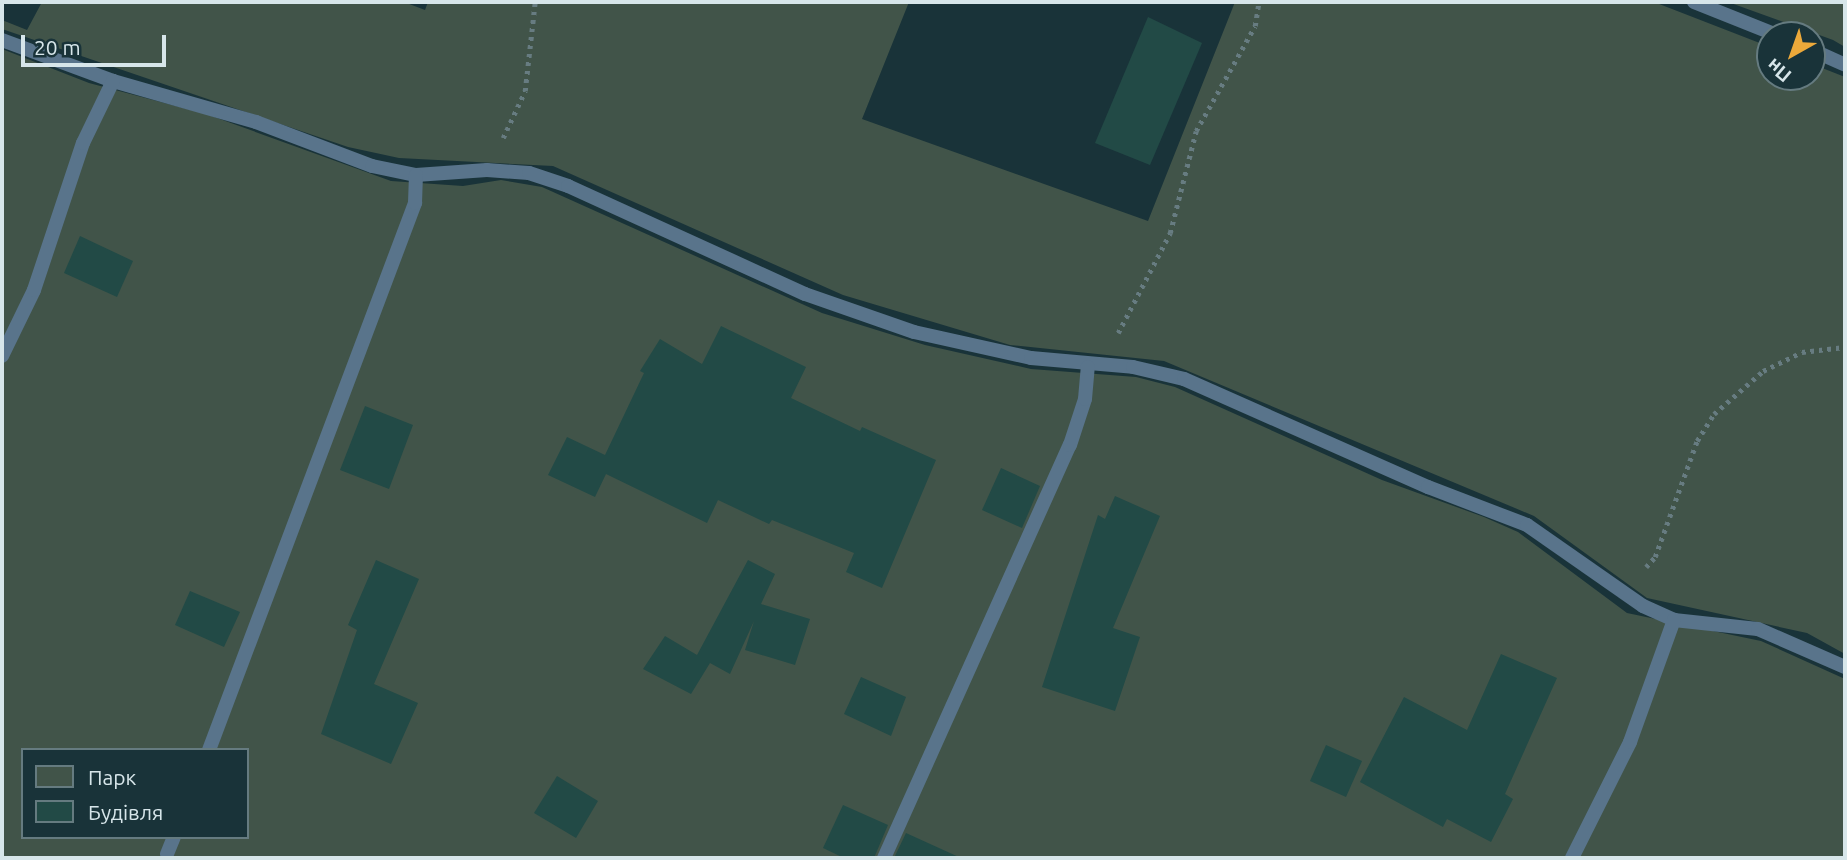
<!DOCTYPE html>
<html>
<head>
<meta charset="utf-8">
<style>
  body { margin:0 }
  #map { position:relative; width:1847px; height:860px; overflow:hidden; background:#193339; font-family:Ubuntu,sans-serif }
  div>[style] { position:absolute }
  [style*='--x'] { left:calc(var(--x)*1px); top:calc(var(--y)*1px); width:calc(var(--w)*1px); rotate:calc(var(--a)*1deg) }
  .green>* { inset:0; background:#415449 }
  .building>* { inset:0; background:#224a46 }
  .path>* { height:4.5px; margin-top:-2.25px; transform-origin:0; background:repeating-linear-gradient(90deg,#677c81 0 3.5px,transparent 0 8.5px) }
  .lane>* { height:14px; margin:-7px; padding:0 7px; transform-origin:7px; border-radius:7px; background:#59748b }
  span { translate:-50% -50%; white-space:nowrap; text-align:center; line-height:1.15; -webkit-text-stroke:5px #193339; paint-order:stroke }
  .frame { position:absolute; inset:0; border:4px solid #d7e6ea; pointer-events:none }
  .legend { position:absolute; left:21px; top:748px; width:228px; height:91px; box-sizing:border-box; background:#193339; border:2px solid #657b80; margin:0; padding:9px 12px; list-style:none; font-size:21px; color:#d7e6ea }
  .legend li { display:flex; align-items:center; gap:14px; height:35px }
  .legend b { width:35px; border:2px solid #657b80 }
  .north { position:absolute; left:1756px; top:21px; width:70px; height:70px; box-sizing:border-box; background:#193339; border:2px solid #657b80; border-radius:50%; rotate:220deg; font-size:19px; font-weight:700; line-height:28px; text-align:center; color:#d7e6ea }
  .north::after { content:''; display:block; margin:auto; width:24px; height:32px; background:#eca93a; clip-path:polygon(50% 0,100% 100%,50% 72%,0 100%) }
  .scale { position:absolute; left:21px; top:35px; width:145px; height:32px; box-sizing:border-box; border:4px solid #d7e6ea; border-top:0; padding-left:9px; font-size:21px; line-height:24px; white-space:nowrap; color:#d7e6ea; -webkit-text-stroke:5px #193339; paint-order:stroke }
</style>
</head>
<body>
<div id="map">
  <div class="green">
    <i style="clip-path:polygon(42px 2px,404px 2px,425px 10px,428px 2px,909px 2px,862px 119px,1148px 221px,1235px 2px,1654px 2px,1770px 47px,1770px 77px,1812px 77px,1812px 64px,1845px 77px,1845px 654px,1807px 633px,1647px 598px,1534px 516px,1164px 361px,1010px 345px,843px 295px,553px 166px,399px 158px,348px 147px,2px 29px,2px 20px,27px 30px)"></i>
    <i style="clip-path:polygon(1728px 2px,1845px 2px,1845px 47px,1833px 40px)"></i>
    <i style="clip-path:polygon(evenodd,2px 49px,89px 83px,206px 114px,391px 181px,463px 186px,501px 180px,542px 187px,822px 313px,925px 345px,1031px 369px,1136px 377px,1175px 387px,1382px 480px,1484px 517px,1518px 532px,1627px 613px,1761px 641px,1845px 679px,1845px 858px,2px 858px,2px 49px,23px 750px,247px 750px,247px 837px,23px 837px,23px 750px)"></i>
  </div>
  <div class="building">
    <i style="clip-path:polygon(1148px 17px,1202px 43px,1150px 165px,1095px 143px)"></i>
    <i style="clip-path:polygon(80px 236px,133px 261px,117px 297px,64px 273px)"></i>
    <i style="clip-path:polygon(721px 326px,806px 367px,791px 398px,860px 431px,862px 427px,936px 460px,882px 588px,846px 572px,854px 553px,772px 520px,769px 524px,718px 500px,707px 523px,606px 474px,595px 497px,548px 475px,567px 437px,605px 455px,644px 373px,640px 371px,660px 339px,702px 364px)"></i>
    <i style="clip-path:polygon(365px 406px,413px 425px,389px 489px,340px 470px)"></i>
    <i style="clip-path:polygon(1001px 468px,1040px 486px,1022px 528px,982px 510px)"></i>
    <i style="clip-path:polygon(1115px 496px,1160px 516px,1113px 628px,1140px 637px,1115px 711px,1042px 687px,1098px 515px,1105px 519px)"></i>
    <i style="clip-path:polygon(376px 560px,419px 579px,374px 684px,418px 703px,391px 764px,321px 734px,357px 630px,348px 625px)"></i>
    <i style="clip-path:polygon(748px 560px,775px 574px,761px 604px,810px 619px,795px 665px,745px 650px,754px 621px,730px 674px,710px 663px,691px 694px,643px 669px,665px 636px,697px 655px)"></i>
    <i style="clip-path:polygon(190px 591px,240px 612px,224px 647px,175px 625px)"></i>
    <i style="clip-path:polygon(1501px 654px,1557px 678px,1505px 794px,1513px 799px,1491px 842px,1447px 819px,1443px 827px,1360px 782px,1404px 697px,1467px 730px)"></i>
    <i style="clip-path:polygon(861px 677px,906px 697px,891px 736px,844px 714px)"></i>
    <i style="clip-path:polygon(1326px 745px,1362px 761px,1346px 797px,1310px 781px)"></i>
    <i style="clip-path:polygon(557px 776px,598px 801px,576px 838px,534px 813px)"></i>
    <i style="clip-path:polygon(843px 805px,888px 825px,874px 858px,844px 858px,823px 848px)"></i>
    <i style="clip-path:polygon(906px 833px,961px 858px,894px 858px)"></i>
  </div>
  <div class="path">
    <i style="--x:503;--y:138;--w:52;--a:-64.9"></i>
    <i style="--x:525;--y:91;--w:90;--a:-83.6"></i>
    <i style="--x:1118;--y:333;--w:113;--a:-62.5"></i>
    <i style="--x:1170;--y:233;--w:105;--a:-75.7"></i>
    <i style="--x:1196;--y:131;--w:120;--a:-60.7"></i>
    <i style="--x:1255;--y:26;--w:24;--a:-81"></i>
    <i style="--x:1646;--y:567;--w:13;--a:-48"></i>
    <i style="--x:1655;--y:557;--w:123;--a:-70.1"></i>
    <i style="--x:1697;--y:441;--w:32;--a:-58"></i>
    <i style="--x:1714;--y:414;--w:65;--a:-41.3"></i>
    <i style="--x:1763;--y:371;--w:43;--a:-26"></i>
    <i style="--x:1802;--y:352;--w:43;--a:-6.6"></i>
  </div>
  <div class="lane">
    <i style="--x:1694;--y:2;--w:89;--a:21.7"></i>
    <i style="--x:2;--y:40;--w:118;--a:20.3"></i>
    <i style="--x:113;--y:81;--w:149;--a:16"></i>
    <i style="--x:256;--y:122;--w:124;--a:20.8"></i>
    <i style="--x:372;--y:166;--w:45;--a:11.6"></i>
    <i style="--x:416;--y:175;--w:71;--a:-4"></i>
    <i style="--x:487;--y:170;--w:42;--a:4.1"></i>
    <i style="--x:529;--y:173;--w:41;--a:18.4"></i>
    <i style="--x:568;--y:186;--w:260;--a:24.5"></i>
    <i style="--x:805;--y:294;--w:115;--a:19.2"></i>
    <i style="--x:914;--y:332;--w:120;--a:12.5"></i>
    <i style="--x:1031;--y:358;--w:102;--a:5"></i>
    <i style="--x:1133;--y:367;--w:52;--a:13.2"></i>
    <i style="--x:1184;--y:379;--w:267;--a:23.9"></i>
    <i style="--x:1428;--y:487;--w:106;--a:21"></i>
    <i style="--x:1527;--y:525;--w:141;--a:34.9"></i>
    <i style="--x:1643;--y:606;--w:34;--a:24"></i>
    <i style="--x:1674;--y:620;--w:84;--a:6.1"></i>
    <i style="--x:1758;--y:629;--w:95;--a:23.6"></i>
    <i style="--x:1812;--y:50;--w:36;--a:24"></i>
    <i style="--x:2;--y:356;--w:73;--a:-64.1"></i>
    <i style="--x:34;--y:290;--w:155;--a:-71.6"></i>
    <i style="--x:83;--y:143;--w:69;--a:-64.2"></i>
    <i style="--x:209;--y:750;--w:585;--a:-69.36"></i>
    <i style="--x:415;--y:203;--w:28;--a:-88"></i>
    <i style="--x:167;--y:854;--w:18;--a:-68"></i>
    <i style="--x:884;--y:858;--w:453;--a:-65.8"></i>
    <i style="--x:1070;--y:445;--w:48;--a:-71.9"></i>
    <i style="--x:1085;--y:399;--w:32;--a:-85"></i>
    <i style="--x:1572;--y:858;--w:130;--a:-63.4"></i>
    <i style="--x:1630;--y:742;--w:130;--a:-70.2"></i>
  </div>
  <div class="frame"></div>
  <ul class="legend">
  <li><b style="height:19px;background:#415449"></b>Парк</li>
  <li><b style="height:19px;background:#224a46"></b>Будівля</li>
  </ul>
  <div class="north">Пн</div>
  <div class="scale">20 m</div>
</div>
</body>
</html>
